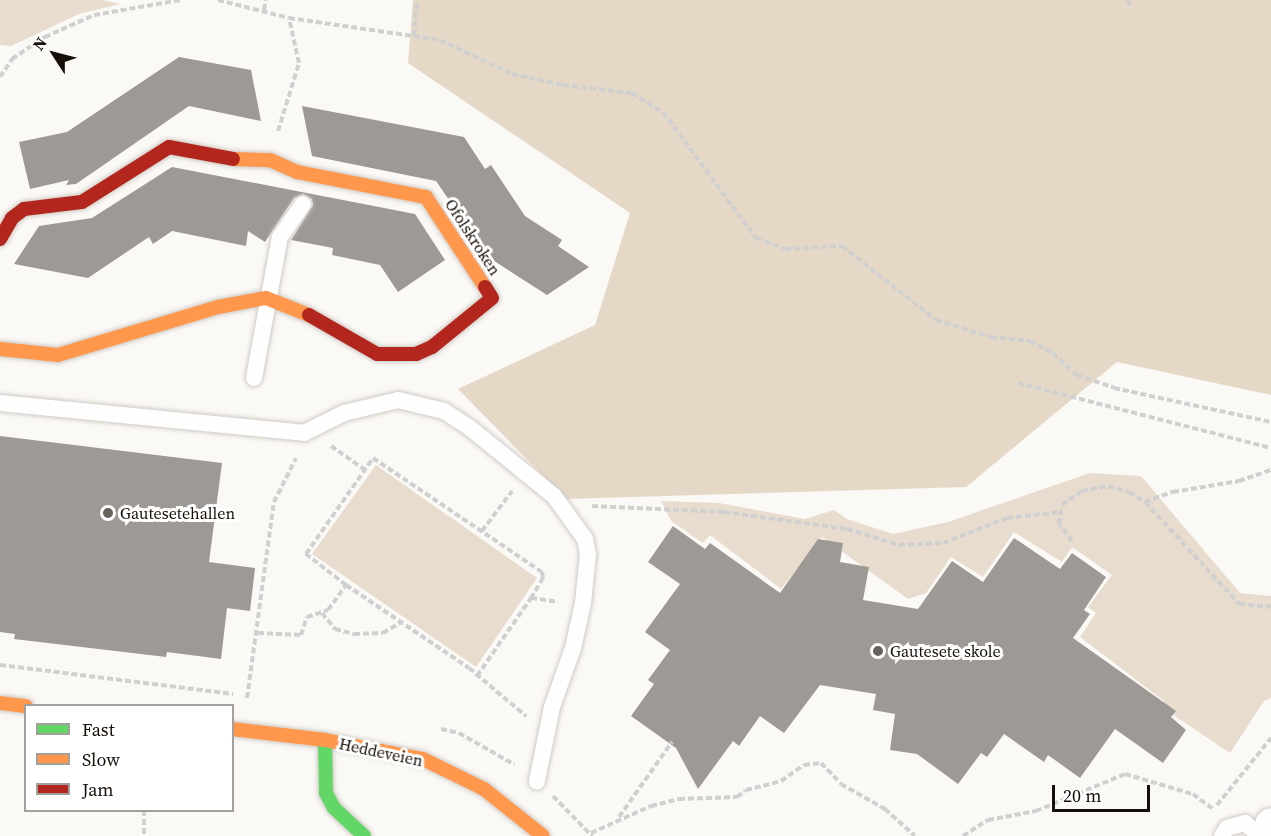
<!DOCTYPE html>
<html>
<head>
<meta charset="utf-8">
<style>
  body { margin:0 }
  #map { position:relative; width:1271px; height:836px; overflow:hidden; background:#fbf9f6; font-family:"Source Serif 4",serif }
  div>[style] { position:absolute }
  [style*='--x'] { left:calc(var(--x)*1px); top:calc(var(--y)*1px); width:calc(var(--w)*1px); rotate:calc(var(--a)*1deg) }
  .green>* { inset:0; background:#e8dcce }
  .forest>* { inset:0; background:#e6d8c6 }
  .building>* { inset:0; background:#9e9994 }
  .path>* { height:4px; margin-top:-2px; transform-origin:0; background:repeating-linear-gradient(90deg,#d1d0d0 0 6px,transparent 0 9px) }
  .roads { filter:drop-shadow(0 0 2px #d0cbc5) drop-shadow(0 0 2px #d0cbc5) }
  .lane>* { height:16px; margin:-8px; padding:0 8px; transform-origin:8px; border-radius:8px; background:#fefefe }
  .street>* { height:33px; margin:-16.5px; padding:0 16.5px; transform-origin:16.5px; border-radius:16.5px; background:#fefefe }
  .fast>* { height:14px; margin:-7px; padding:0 7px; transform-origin:7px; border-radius:7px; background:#63d668 }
  .slow>* { height:14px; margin:-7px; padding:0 7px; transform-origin:7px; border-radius:7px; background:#ff974d }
  .jam>* { height:14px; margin:-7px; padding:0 7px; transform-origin:7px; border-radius:7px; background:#b3261e }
  .dots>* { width:16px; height:16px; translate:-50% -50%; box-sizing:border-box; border:3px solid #fff; border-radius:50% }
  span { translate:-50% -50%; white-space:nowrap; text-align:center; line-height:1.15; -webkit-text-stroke:6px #fff; paint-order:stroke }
  .street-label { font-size:16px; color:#160f07 }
  .poi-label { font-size:16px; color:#160f07 }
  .left { translate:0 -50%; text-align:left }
  .legend { position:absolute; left:24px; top:704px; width:210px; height:108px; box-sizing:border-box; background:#fff; border:2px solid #a29f9c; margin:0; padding:8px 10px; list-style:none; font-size:18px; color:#160f07 }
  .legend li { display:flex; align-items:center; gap:12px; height:30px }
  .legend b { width:30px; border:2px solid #a29f9c }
  .north { position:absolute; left:24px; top:24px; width:60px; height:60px; -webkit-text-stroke:4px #fff; paint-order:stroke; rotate:306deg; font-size:16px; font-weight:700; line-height:24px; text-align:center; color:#160f07 }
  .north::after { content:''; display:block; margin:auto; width:21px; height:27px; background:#160f07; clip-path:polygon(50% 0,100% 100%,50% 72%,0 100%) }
  .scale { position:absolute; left:1052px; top:785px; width:98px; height:27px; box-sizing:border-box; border:3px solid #160f07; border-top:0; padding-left:8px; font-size:18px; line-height:21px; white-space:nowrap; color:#160f07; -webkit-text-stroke:4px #fff; paint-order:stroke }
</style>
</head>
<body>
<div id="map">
  <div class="green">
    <i style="clip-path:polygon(0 0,102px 0,120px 4px,79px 14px,11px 46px,0 45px)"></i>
    <i style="clip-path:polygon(376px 465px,537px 578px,476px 667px,312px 554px)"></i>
    <i style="clip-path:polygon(1090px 473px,1141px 476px,1240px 593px,1271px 596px,1271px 698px,1264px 701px,1230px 753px,1160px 706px,1164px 701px,1080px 637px,1096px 613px,1088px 607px,1112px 575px,1072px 547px,1062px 562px,1014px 532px,983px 577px,951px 557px,926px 593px,908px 599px,822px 537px,781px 589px,710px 535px,703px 543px,671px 521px,661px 501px,719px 503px,805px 519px,834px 510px,847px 519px,893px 534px,948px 522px)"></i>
  </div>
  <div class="forest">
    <i style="clip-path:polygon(413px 0,1271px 0,1271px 395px,1117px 362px,966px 487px,566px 499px,458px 389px,595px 325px,630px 213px,408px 63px)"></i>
  </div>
  <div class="building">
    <i style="clip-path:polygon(179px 57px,251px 70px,261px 121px,189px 106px,76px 184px,66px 185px,69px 180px,30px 189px,19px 142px,67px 132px)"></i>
    <i style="clip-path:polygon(302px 106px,464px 137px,485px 169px,491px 165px,525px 216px,562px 240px,558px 246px,589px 267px,547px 295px,488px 257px,436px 181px,312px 156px)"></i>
    <i style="clip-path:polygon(172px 167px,415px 214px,445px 260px,398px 292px,380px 265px,332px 255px,333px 248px,291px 240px,313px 205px,312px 199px,303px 194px,294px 198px,265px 242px,248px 231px,246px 246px,172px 231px,153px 244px,149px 237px,88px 278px,14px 264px,39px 226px,92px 218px)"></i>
    <i style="clip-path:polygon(0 436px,222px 463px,209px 562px,255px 568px,250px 611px,227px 608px,221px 659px,167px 652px,166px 657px,14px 639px,15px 634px,0 632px)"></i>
    <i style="clip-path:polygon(673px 526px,705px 549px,710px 543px,780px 593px,818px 539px,843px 543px,840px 562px,869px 567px,863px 600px,918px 609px,952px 561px,983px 582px,1014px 538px,1060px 569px,1072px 553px,1106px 577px,1084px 610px,1090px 614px,1073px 638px,1176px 711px,1171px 717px,1186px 730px,1163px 763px,1115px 729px,1080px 778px,1048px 755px,1044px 762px,1004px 734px,987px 757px,981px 753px,958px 784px,917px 754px,890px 750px,895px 714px,873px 710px,876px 694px,820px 685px,784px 733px,760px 716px,739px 746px,733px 741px,698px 789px,676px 748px,631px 716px,654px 684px,648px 680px,670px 650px,645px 632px,680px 584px,648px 562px)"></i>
  </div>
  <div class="path">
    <i style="--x:218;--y:0;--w:73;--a:14.2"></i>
    <i style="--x:289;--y:18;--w:153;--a:8.3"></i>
    <i style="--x:440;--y:40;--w:80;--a:25.3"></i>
    <i style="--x:512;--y:74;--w:52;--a:12.2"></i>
    <i style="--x:563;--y:85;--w:69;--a:6.6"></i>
    <i style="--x:632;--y:93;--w:36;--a:32"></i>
    <i style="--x:663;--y:112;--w:157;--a:53.6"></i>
    <i style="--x:756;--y:238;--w:31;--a:21"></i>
    <i style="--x:785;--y:249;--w:57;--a:-3"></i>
    <i style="--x:842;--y:246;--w:120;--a:38.2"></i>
    <i style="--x:936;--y:320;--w:58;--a:17.2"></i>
    <i style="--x:991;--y:337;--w:39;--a:6"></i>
    <i style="--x:1030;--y:341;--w:26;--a:28"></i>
    <i style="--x:1053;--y:353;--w:33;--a:43"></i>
    <i style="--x:1077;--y:375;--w:39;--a:19"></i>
    <i style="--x:1114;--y:388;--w:161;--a:12.2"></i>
    <i style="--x:1127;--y:0;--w:9;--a:54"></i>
    <i style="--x:264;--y:10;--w:10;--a:-79"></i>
    <i style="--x:414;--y:36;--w:36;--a:-85"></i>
    <i style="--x:0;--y:77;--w:22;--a:-56"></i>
    <i style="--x:12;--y:59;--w:40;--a:-34"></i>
    <i style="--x:45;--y:37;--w:54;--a:-24.2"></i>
    <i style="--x:94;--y:15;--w:88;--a:-9.8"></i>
    <i style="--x:278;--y:131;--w:71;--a:-72.8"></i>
    <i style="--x:299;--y:63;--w:46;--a:-102.5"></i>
    <i style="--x:1018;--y:383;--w:261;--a:14.4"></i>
    <i style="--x:331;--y:446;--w:42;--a:35.2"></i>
    <i style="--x:1145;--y:502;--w:30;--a:-20"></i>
    <i style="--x:1173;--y:492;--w:67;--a:-9.5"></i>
    <i style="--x:1239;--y:481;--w:34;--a:-19"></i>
    <i style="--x:592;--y:506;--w:132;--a:2.6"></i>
    <i style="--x:724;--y:512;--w:124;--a:7.9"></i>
    <i style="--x:847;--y:529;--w:54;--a:17.1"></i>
    <i style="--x:899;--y:545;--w:44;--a:-2.6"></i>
    <i style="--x:943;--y:543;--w:69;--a:-21.3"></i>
    <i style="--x:1007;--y:518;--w:54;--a:-6.3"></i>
    <i style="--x:482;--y:531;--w:50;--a:-53.1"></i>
    <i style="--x:1072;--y:541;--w:21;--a:-127"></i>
    <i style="--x:1059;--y:524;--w:19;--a:-81"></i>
    <i style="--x:1062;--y:505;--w:24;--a:-35"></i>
    <i style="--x:1082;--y:491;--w:26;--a:-11"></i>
    <i style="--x:1108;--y:486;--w:22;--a:16"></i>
    <i style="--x:1129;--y:492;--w:19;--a:32"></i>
    <i style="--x:1145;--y:502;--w:139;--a:47.3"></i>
    <i style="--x:1239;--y:604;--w:32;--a:5"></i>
    <i style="--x:346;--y:585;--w:51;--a:-142.2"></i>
    <i style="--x:306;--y:554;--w:117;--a:-55.1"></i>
    <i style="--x:373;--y:458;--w:204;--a:34"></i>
    <i style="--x:542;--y:572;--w:6;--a:81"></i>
    <i style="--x:543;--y:578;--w:23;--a:121"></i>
    <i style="--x:322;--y:613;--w:21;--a:51"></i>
    <i style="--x:335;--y:629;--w:20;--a:15"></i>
    <i style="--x:354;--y:634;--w:29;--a:-2"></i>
    <i style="--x:383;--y:633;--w:21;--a:-31"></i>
    <i style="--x:258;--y:633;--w:43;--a:2.7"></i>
    <i style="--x:301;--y:635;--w:19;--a:-72"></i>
    <i style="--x:307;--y:617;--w:22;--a:-18"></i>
    <i style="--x:328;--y:610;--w:31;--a:-54"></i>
    <i style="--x:346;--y:585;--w:148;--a:34"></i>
    <i style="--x:469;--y:668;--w:75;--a:40.1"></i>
    <i style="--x:0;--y:665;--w:235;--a:7.1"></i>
    <i style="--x:477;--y:676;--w:95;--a:-55.3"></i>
    <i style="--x:531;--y:598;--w:27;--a:8"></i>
    <i style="--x:247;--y:698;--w:198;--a:-82.2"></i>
    <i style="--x:274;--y:502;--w:49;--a:-63.4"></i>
    <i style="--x:441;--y:729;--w:18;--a:13"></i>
    <i style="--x:459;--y:733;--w:64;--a:29.7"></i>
    <i style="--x:553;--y:796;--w:56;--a:45.7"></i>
    <i style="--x:1217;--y:805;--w:86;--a:-51.1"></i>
    <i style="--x:144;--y:810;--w:26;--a:90"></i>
    <i style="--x:619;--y:817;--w:92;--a:-54.8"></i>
    <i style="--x:591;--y:833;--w:66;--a:-24.2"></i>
    <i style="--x:651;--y:806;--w:29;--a:-14"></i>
    <i style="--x:679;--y:799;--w:58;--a:-2"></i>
    <i style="--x:737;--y:797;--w:11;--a:-38"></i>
    <i style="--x:746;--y:790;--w:36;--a:-14"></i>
    <i style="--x:781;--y:781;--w:28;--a:-35"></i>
    <i style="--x:804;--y:765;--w:17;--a:-7"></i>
    <i style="--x:821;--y:763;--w:29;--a:46"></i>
    <i style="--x:841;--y:784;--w:51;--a:29.6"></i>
    <i style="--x:885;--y:809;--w:40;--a:42"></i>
    <i style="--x:963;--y:836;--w:30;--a:-33"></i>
    <i style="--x:988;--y:820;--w:49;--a:-10.6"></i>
    <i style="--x:1036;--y:811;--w:96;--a:-22.6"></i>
    <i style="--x:1125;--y:774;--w:71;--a:16.4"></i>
    <i style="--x:1193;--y:794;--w:26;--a:37"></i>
  </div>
  <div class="roads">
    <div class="lane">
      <i style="--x:254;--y:378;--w:143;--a:-79.6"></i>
      <i style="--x:280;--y:237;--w:40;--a:-55.1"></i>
      <i style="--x:0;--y:403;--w:305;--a:5.6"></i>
      <i style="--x:304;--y:433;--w:45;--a:-26.6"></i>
      <i style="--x:344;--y:413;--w:56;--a:-13.5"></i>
      <i style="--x:398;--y:400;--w:47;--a:13.4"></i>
      <i style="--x:444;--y:411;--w:31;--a:33"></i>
      <i style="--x:470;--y:428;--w:108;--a:39"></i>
      <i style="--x:554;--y:496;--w:53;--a:54.2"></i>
      <i style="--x:585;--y:539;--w:15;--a:79"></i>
      <i style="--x:588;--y:554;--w:49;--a:95.8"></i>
      <i style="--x:583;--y:603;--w:46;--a:102.5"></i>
      <i style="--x:573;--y:648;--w:63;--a:109.6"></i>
      <i style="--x:552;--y:707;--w:76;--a:101.5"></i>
      <i style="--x:1222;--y:836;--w:9;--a:-58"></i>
      <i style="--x:1227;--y:828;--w:19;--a:-16"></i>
      <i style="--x:1245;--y:823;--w:20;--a:41"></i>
    </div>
    <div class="street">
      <i style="--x:1268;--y:836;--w:12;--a:-76"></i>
    </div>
    <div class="fast">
      <i style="--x:325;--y:740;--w:53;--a:88.9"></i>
      <i style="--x:326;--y:793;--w:17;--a:62"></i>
      <i style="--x:334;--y:808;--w:41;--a:43"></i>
    </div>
    <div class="slow">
      <i style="--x:233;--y:159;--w:37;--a:2"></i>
      <i style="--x:270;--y:160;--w:30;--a:24"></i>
      <i style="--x:297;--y:172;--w:131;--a:11"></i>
      <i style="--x:426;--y:197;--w:108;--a:56.8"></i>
      <i style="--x:0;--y:349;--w:58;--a:5.9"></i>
      <i style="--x:58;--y:355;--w:167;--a:-16.7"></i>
      <i style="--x:218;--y:307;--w:49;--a:-10.6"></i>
      <i style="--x:266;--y:298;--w:46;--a:21.6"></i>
      <i style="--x:0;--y:703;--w:26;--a:7"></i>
      <i style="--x:232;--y:729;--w:94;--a:6.7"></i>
      <i style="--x:325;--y:740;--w:100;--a:11"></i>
      <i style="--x:423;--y:759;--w:68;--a:26.2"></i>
      <i style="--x:484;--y:789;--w:75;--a:38.5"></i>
    </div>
    <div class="jam">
      <i style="--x:0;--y:239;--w:24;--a:-60"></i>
      <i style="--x:12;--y:218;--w:15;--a:-37"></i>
      <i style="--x:24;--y:209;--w:58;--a:-6.9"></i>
      <i style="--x:82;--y:202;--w:103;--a:-32.3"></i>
      <i style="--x:169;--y:147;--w:65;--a:10.6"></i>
      <i style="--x:309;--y:315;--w:78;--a:29.8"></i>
      <i style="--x:377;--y:354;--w:39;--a:0"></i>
      <i style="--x:416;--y:354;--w:17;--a:-24"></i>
      <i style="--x:432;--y:347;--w:77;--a:-39.2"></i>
      <i style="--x:492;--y:298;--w:13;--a:-122"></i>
    </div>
  </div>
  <div class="dots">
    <i style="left:108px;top:513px;background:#66615b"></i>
    <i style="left:878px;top:651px;background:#66615b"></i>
  </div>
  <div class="street-label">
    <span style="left:473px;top:237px;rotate:57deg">Ofolskroken</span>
    <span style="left:381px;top:752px;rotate:12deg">Heddeveien</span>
  </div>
  <div class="poi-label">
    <span class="left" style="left:120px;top:513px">Gautesetehallen</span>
    <span class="left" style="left:890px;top:651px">Gautesete skole</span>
  </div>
  <ul class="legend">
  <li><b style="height:8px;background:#63d668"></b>Fast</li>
  <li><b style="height:8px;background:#ff974d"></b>Slow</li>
  <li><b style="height:8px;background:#b3261e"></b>Jam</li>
  </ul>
  <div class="north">N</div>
  <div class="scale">20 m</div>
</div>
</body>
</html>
